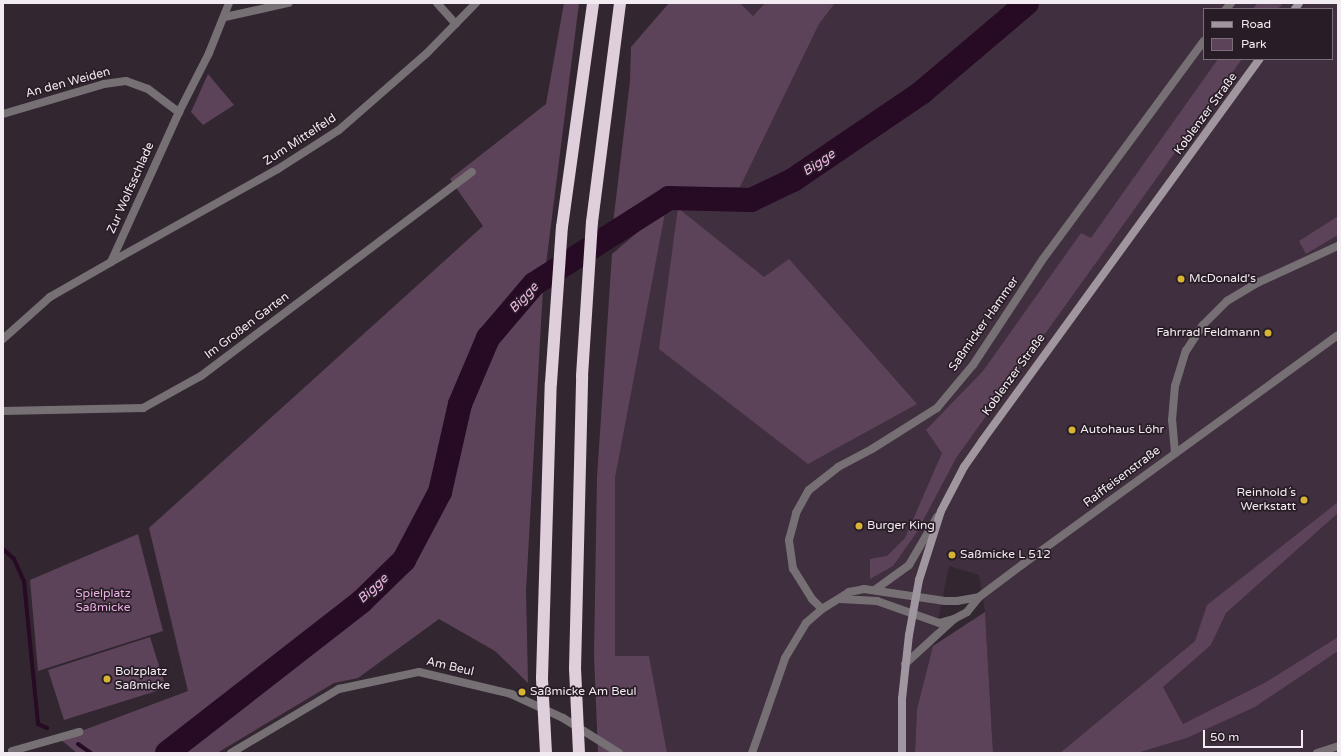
<!DOCTYPE html>
<html>
<head>
<meta charset="utf-8">
<style>
  body { margin:0 }
  #map { position:relative; width:1341px; height:756px; overflow:hidden; background:#322630; font-family:"Varela Round",sans-serif }
  div>[style] { position:absolute }
  [style*='--x'] { left:calc(var(--x)*1px); top:calc(var(--y)*1px); width:calc(var(--w)*1px); rotate:calc(var(--a)*1deg) }
  .built>* { inset:0; background:#402f3e }
  .green>* { inset:0; background:#5d4359 }
  .stream>* { height:4px; margin:-2px; padding:0 2px; transform-origin:2px; border-radius:2px; background:#270a23 }
  .river>* { height:24px; margin:-12px; padding:0 12px; transform-origin:12px; border-radius:12px; background:#270a23 }
  .minor>* { height:8px; margin:-4px; padding:0 4px; transform-origin:4px; border-radius:4px; background:#767075 }
  .secondary>* { height:8px; margin:-4px; padding:0 4px; transform-origin:4px; border-radius:4px; background:#a0969f }
  .motorway>* { height:12px; margin:-6px; padding:0 6px; transform-origin:6px; border-radius:6px; background:#dfcfdc }
  .dots>* { width:11px; height:11px; translate:-50% -50%; box-sizing:border-box; border:2px solid #281d26; border-radius:50% }
  span { translate:-50% -50%; white-space:nowrap; text-align:center; line-height:1.15; -webkit-text-stroke:3.5px #281d26; paint-order:stroke }
  .street-label { font-size:12px; color:#f3ebf2 }
  .poi-label { font-size:12px; color:#f3ebf2 }
  .left { translate:0 -50%; text-align:left }
  .right { translate:-100% -50%; text-align:right }
  .park-label { font-size:12px; color:#ebb1e2 }
  .water-label { font-size:13px; color:#f3b8e9; font-style:italic }
  .frame { position:absolute; inset:0; border:4px solid #f3ebf2; pointer-events:none }
  .legend { position:absolute; left:1203px; top:8px; width:130px; height:52px; box-sizing:border-box; background:#281d26; border:1px solid #796f78; margin:0; padding:5px 7px; list-style:none; font-size:12px; color:#f3ebf2 }
  .legend li { display:flex; align-items:center; gap:8px; height:20px }
  .legend b { width:20px; border:1px solid #796f78 }
  .scale { position:absolute; left:1203px; top:730px; width:100px; height:18px; box-sizing:border-box; border:2px solid #f3ebf2; border-top:0; padding-left:5px; font-size:12px; line-height:14px; white-space:nowrap; color:#f3ebf2; -webkit-text-stroke:3px #281d26; paint-order:stroke }
</style>
</head>
<body>
<div id="map">
  <div class="built">
    <i style="clip-path:polygon(740px 3px,765px 3px,753px 16px)"></i>
    <i style="clip-path:polygon(evenodd,835px 3px,1338px 3px,1338px 216px,1299px 241px,1306px 254px,1338px 235px,1338px 502px,1208px 605px,1195px 641px,1060px 753px,993px 753px,985px 612px,979px 575px,949px 566px,933px 646px,917px 709px,915px 753px,667px 753px,649px 657px,615px 656px,615px 478px,669px 190px,740px 187px,819px 24px,835px 3px,1204px 9px,1332px 9px,1332px 59px,1204px 59px,1204px 9px)"></i>
    <i style="clip-path:polygon(1338px 505px,1338px 637px,1266px 682px,1183px 724px,1163px 687px,1211px 645px,1226px 613px,1337px 514px)"></i>
    <i style="clip-path:polygon(1338px 651px,1338px 753px,1137px 753px,1187px 738px,1255px 707px)"></i>
  </div>
  <div class="green">
    <i style="clip-path:polygon(564px 3px,579px 3px,543px 288px,526px 591px,528px 683px,495px 651px,439px 619px,358px 678px,334px 683px,217px 753px,77px 753px,60px 739px,188px 691px,149px 528px,483px 226px,450px 179px,546px 104px)"></i>
    <i style="clip-path:polygon(669px 3px,740px 3px,753px 16px,765px 3px,835px 3px,819px 24px,740px 187px,669px 190px,612px 232px,630px 81px,631px 47px)"></i>
    <i style="clip-path:polygon(1257px 3px,1283px 3px,1278px 9px,1253px 9px)"></i>
    <i style="clip-path:polygon(1218px 59px,1242px 59px,956px 458px,917px 532px,893px 566px,870px 579px,870px 559px,887px 556px,905px 538px,942px 453px,926px 430px,983px 371px,1081px 233px,1091px 238px)"></i>
    <i style="clip-path:polygon(208px 74px,234px 105px,203px 125px,191px 112px)"></i>
    <i style="clip-path:polygon(666px 208px,615px 478px,615px 656px,649px 656px,667px 753px,598px 753px,594px 655px,597px 477px,612px 254px)"></i>
    <i style="clip-path:polygon(678px 208px,764px 277px,789px 259px,917px 404px,808px 464px,659px 349px)"></i>
    <i style="clip-path:polygon(1338px 216px,1338px 235px,1306px 254px,1299px 241px)"></i>
    <i style="clip-path:polygon(1338px 502px,1337px 514px,1226px 613px,1211px 645px,1163px 687px,1183px 724px,1266px 682px,1338px 637px,1338px 651px,1255px 707px,1187px 738px,1137px 753px,1060px 753px,1195px 641px,1207px 605px)"></i>
    <i style="clip-path:polygon(138px 534px,163px 631px,38px 671px,30px 580px)"></i>
    <i style="clip-path:polygon(985px 612px,993px 753px,915px 753px,917px 709px,933px 646px)"></i>
    <i style="clip-path:polygon(150px 637px,166px 688px,64px 720px,48px 670px)"></i>
  </div>
  <div class="stream">
    <i style="--x:3;--y:549;--w:15;--a:42"></i>
    <i style="--x:14;--y:559;--w:24;--a:66"></i>
    <i style="--x:24;--y:581;--w:144;--a:84.4"></i>
    <i style="--x:38;--y:724;--w:10;--a:24"></i>
    <i style="--x:78;--y:744;--w:16;--a:35"></i>
  </div>
  <div class="river">
    <i style="--x:167;--y:753;--w:247;--a:-37.9"></i>
    <i style="--x:362;--y:601;--w:59;--a:-44.3"></i>
    <i style="--x:404;--y:560;--w:77;--a:-62.1"></i>
    <i style="--x:440;--y:492;--w:90;--a:-77.2"></i>
    <i style="--x:460;--y:404;--w:72;--a:-67"></i>
    <i style="--x:488;--y:338;--w:71;--a:-49.6"></i>
    <i style="--x:534;--y:284;--w:160;--a:-32.5"></i>
    <i style="--x:669;--y:198;--w:82;--a:1.4"></i>
    <i style="--x:751;--y:200;--w:47;--a:-25.5"></i>
    <i style="--x:793;--y:180;--w:155;--a:-34.2"></i>
    <i style="--x:921;--y:93;--w:139;--a:-40.3"></i>
  </div>
  <div class="minor">
    <i style="--x:437;--y:3;--w:28;--a:48"></i>
    <i style="--x:1226;--y:9;--w:8;--a:-50"></i>
    <i style="--x:225;--y:17;--w:65;--a:-12.5"></i>
    <i style="--x:3;--y:114;--w:105;--a:-16.5"></i>
    <i style="--x:104;--y:84;--w:22;--a:-8"></i>
    <i style="--x:126;--y:81;--w:23;--a:20"></i>
    <i style="--x:148;--y:89;--w:39;--a:37"></i>
    <i style="--x:111;--y:262;--w:191;--a:-29.1"></i>
    <i style="--x:278;--y:169;--w:72;--a:-32.6"></i>
    <i style="--x:339;--y:130;--w:117;--a:-41.2"></i>
    <i style="--x:427;--y:53;--w:70;--a:-45.6"></i>
    <i style="--x:3;--y:339;--w:63;--a:-41.8"></i>
    <i style="--x:50;--y:297;--w:70;--a:-29.8"></i>
    <i style="--x:111;--y:262;--w:165;--a:-65.6"></i>
    <i style="--x:179;--y:112;--w:66;--a:-63"></i>
    <i style="--x:209;--y:53;--w:54;--a:-68.2"></i>
    <i style="--x:3;--y:411;--w:140;--a:-1.2"></i>
    <i style="--x:143;--y:408;--w:66;--a:-28.9"></i>
    <i style="--x:201;--y:376;--w:339;--a:-37"></i>
    <i style="--x:1175;--y:453;--w:33;--a:-95"></i>
    <i style="--x:1172;--y:420;--w:34;--a:-85"></i>
    <i style="--x:1175;--y:386;--w:37;--a:-73"></i>
    <i style="--x:1186;--y:351;--w:31;--a:-57"></i>
    <i style="--x:1203;--y:325;--w:34;--a:-45"></i>
    <i style="--x:1227;--y:301;--w:35;--a:-31"></i>
    <i style="--x:1257;--y:283;--w:89;--a:-24.6"></i>
    <i style="--x:876;--y:589;--w:41;--a:-36"></i>
    <i style="--x:909;--y:565;--w:56;--a:-59.7"></i>
    <i style="--x:840;--y:599;--w:37;--a:3"></i>
    <i style="--x:877;--y:601;--w:66;--a:19.5"></i>
    <i style="--x:939;--y:623;--w:16;--a:-15"></i>
    <i style="--x:954;--y:619;--w:15;--a:-28"></i>
    <i style="--x:967;--y:612;--w:19;--a:-51"></i>
    <i style="--x:979;--y:597;--w:55;--a:-36.9"></i>
    <i style="--x:1023;--y:564;--w:389;--a:-36"></i>
    <i style="--x:822;--y:609;--w:14;--a:-135"></i>
    <i style="--x:812;--y:599;--w:36;--a:-122"></i>
    <i style="--x:793;--y:569;--w:29;--a:-98"></i>
    <i style="--x:789;--y:540;--w:28;--a:-75"></i>
    <i style="--x:796;--y:513;--w:26;--a:-61"></i>
    <i style="--x:809;--y:490;--w:37;--a:-38"></i>
    <i style="--x:838;--y:467;--w:38;--a:-28"></i>
    <i style="--x:872;--y:449;--w:77;--a:-32.2"></i>
    <i style="--x:937;--y:408;--w:56;--a:-50.1"></i>
    <i style="--x:973;--y:365;--w:127;--a:-56.6"></i>
    <i style="--x:1043;--y:259;--w:271;--a:-53.6"></i>
    <i style="--x:905;--y:664;--w:65;--a:-42.5"></i>
    <i style="--x:12;--y:751;--w:70;--a:-15.8"></i>
    <i style="--x:231;--y:753;--w:126;--a:-30.7"></i>
    <i style="--x:339;--y:689;--w:82;--a:-12"></i>
    <i style="--x:419;--y:672;--w:95;--a:13.4"></i>
    <i style="--x:511;--y:694;--w:57;--a:24.8"></i>
    <i style="--x:563;--y:718;--w:66;--a:32"></i>
    <i style="--x:752;--y:753;--w:101;--a:-70.8"></i>
    <i style="--x:785;--y:658;--w:41;--a:-59"></i>
    <i style="--x:806;--y:623;--w:21;--a:-41"></i>
    <i style="--x:822;--y:609;--w:32;--a:-32"></i>
    <i style="--x:849;--y:592;--w:15;--a:-11"></i>
    <i style="--x:864;--y:589;--w:82;--a:8.4"></i>
    <i style="--x:945;--y:601;--w:12;--a:0"></i>
    <i style="--x:957;--y:601;--w:22;--a:-10"></i>
    <i style="--x:1317;--y:753;--w:22;--a:-18"></i>
  </div>
  <div class="secondary">
    <i style="--x:1295;--y:9;--w:7;--a:-56"></i>
    <i style="--x:902;--y:753;--w:54;--a:-90"></i>
    <i style="--x:902;--y:699;--w:64;--a:-83.8"></i>
    <i style="--x:909;--y:635;--w:56;--a:-79.7"></i>
    <i style="--x:919;--y:580;--w:72;--a:-72.3"></i>
    <i style="--x:941;--y:511;--w:50;--a:-62.4"></i>
    <i style="--x:964;--y:467;--w:32;--a:-55"></i>
    <i style="--x:982;--y:441;--w:472;--a:-54"></i>
  </div>
  <div class="motorway">
    <i style="--x:546;--y:753;--w:75;--a:-93.1"></i>
    <i style="--x:542;--y:678;--w:295;--a:-88.3"></i>
    <i style="--x:551;--y:383;--w:156;--a:-86"></i>
    <i style="--x:562;--y:227;--w:226;--a:-82.1"></i>
    <i style="--x:579;--y:753;--w:84;--a:-92.7"></i>
    <i style="--x:575;--y:669;--w:293;--a:-88.6"></i>
    <i style="--x:582;--y:376;--w:154;--a:-86.3"></i>
    <i style="--x:592;--y:222;--w:221;--a:-82.7"></i>
  </div>
  <div class="dots">
    <i style="left:1181px;top:279px;background:#d8b434"></i>
    <i style="left:1268px;top:333px;background:#d8b434"></i>
    <i style="left:1072px;top:430px;background:#d8b434"></i>
    <i style="left:1304px;top:500px;background:#d8b434"></i>
    <i style="left:859px;top:526px;background:#d8b434"></i>
    <i style="left:952px;top:555px;background:#d8b434"></i>
    <i style="left:107px;top:679px;background:#d8b434"></i>
    <i style="left:522px;top:692px;background:#d8b434"></i>
  </div>
  <div class="street-label">
    <span style="left:68px;top:83px;rotate:-15deg">An den Weiden</span>
    <span style="left:1206px;top:114px;rotate:-54deg">Koblenzer Straße</span>
    <span style="left:300px;top:140px;rotate:-33deg">Zum Mittelfeld</span>
    <span style="left:131px;top:188px;rotate:-66deg">Zur Wolfsschlade</span>
    <span style="left:984px;top:324px;rotate:-55deg">Saßmicker Hammer</span>
    <span style="left:247px;top:326px;rotate:-37deg">Im Großen Garten</span>
    <span style="left:1014px;top:375px;rotate:-54deg">Koblenzer Straße</span>
    <span style="left:1122px;top:477px;rotate:-37deg">Raiffeisenstraße</span>
    <span style="left:450px;top:667px;rotate:13deg">Am Beul</span>
  </div>
  <div class="poi-label">
    <span class="left" style="left:1189px;top:279px">McDonald's</span>
    <span class="right" style="left:1260px;top:333px">Fahrrad Feldmann</span>
    <span class="left" style="left:1080px;top:430px">Autohaus Löhr</span>
    <span class="right" style="left:1296px;top:500px">Reinhold´s<br>Werkstatt</span>
    <span class="left" style="left:867px;top:526px">Burger King</span>
    <span class="left" style="left:960px;top:555px">Saßmicke L 512</span>
    <span class="left" style="left:115px;top:679px">Bolzplatz<br>Saßmicke</span>
    <span class="left" style="left:530px;top:692px">Saßmicke Am Beul</span>
  </div>
  <div class="park-label">
    <span style="left:103px;top:601px">Spielplatz<br>Saßmicke</span>
  </div>
  <div class="water-label">
    <span style="left:819px;top:163px;rotate:-34deg">Bigge</span>
    <span style="left:524px;top:298px;rotate:-47deg">Bigge</span>
    <span style="left:373px;top:589px;rotate:-43deg">Bigge</span>
  </div>
  <div class="frame"></div>
  <ul class="legend">
  <li><b style="height:5px;background:#a0969f"></b>Road</li>
  <li><b style="height:11px;background:#5d4359"></b>Park</li>
  </ul>
  <div class="scale">50 m</div>
</div>
</body>
</html>
